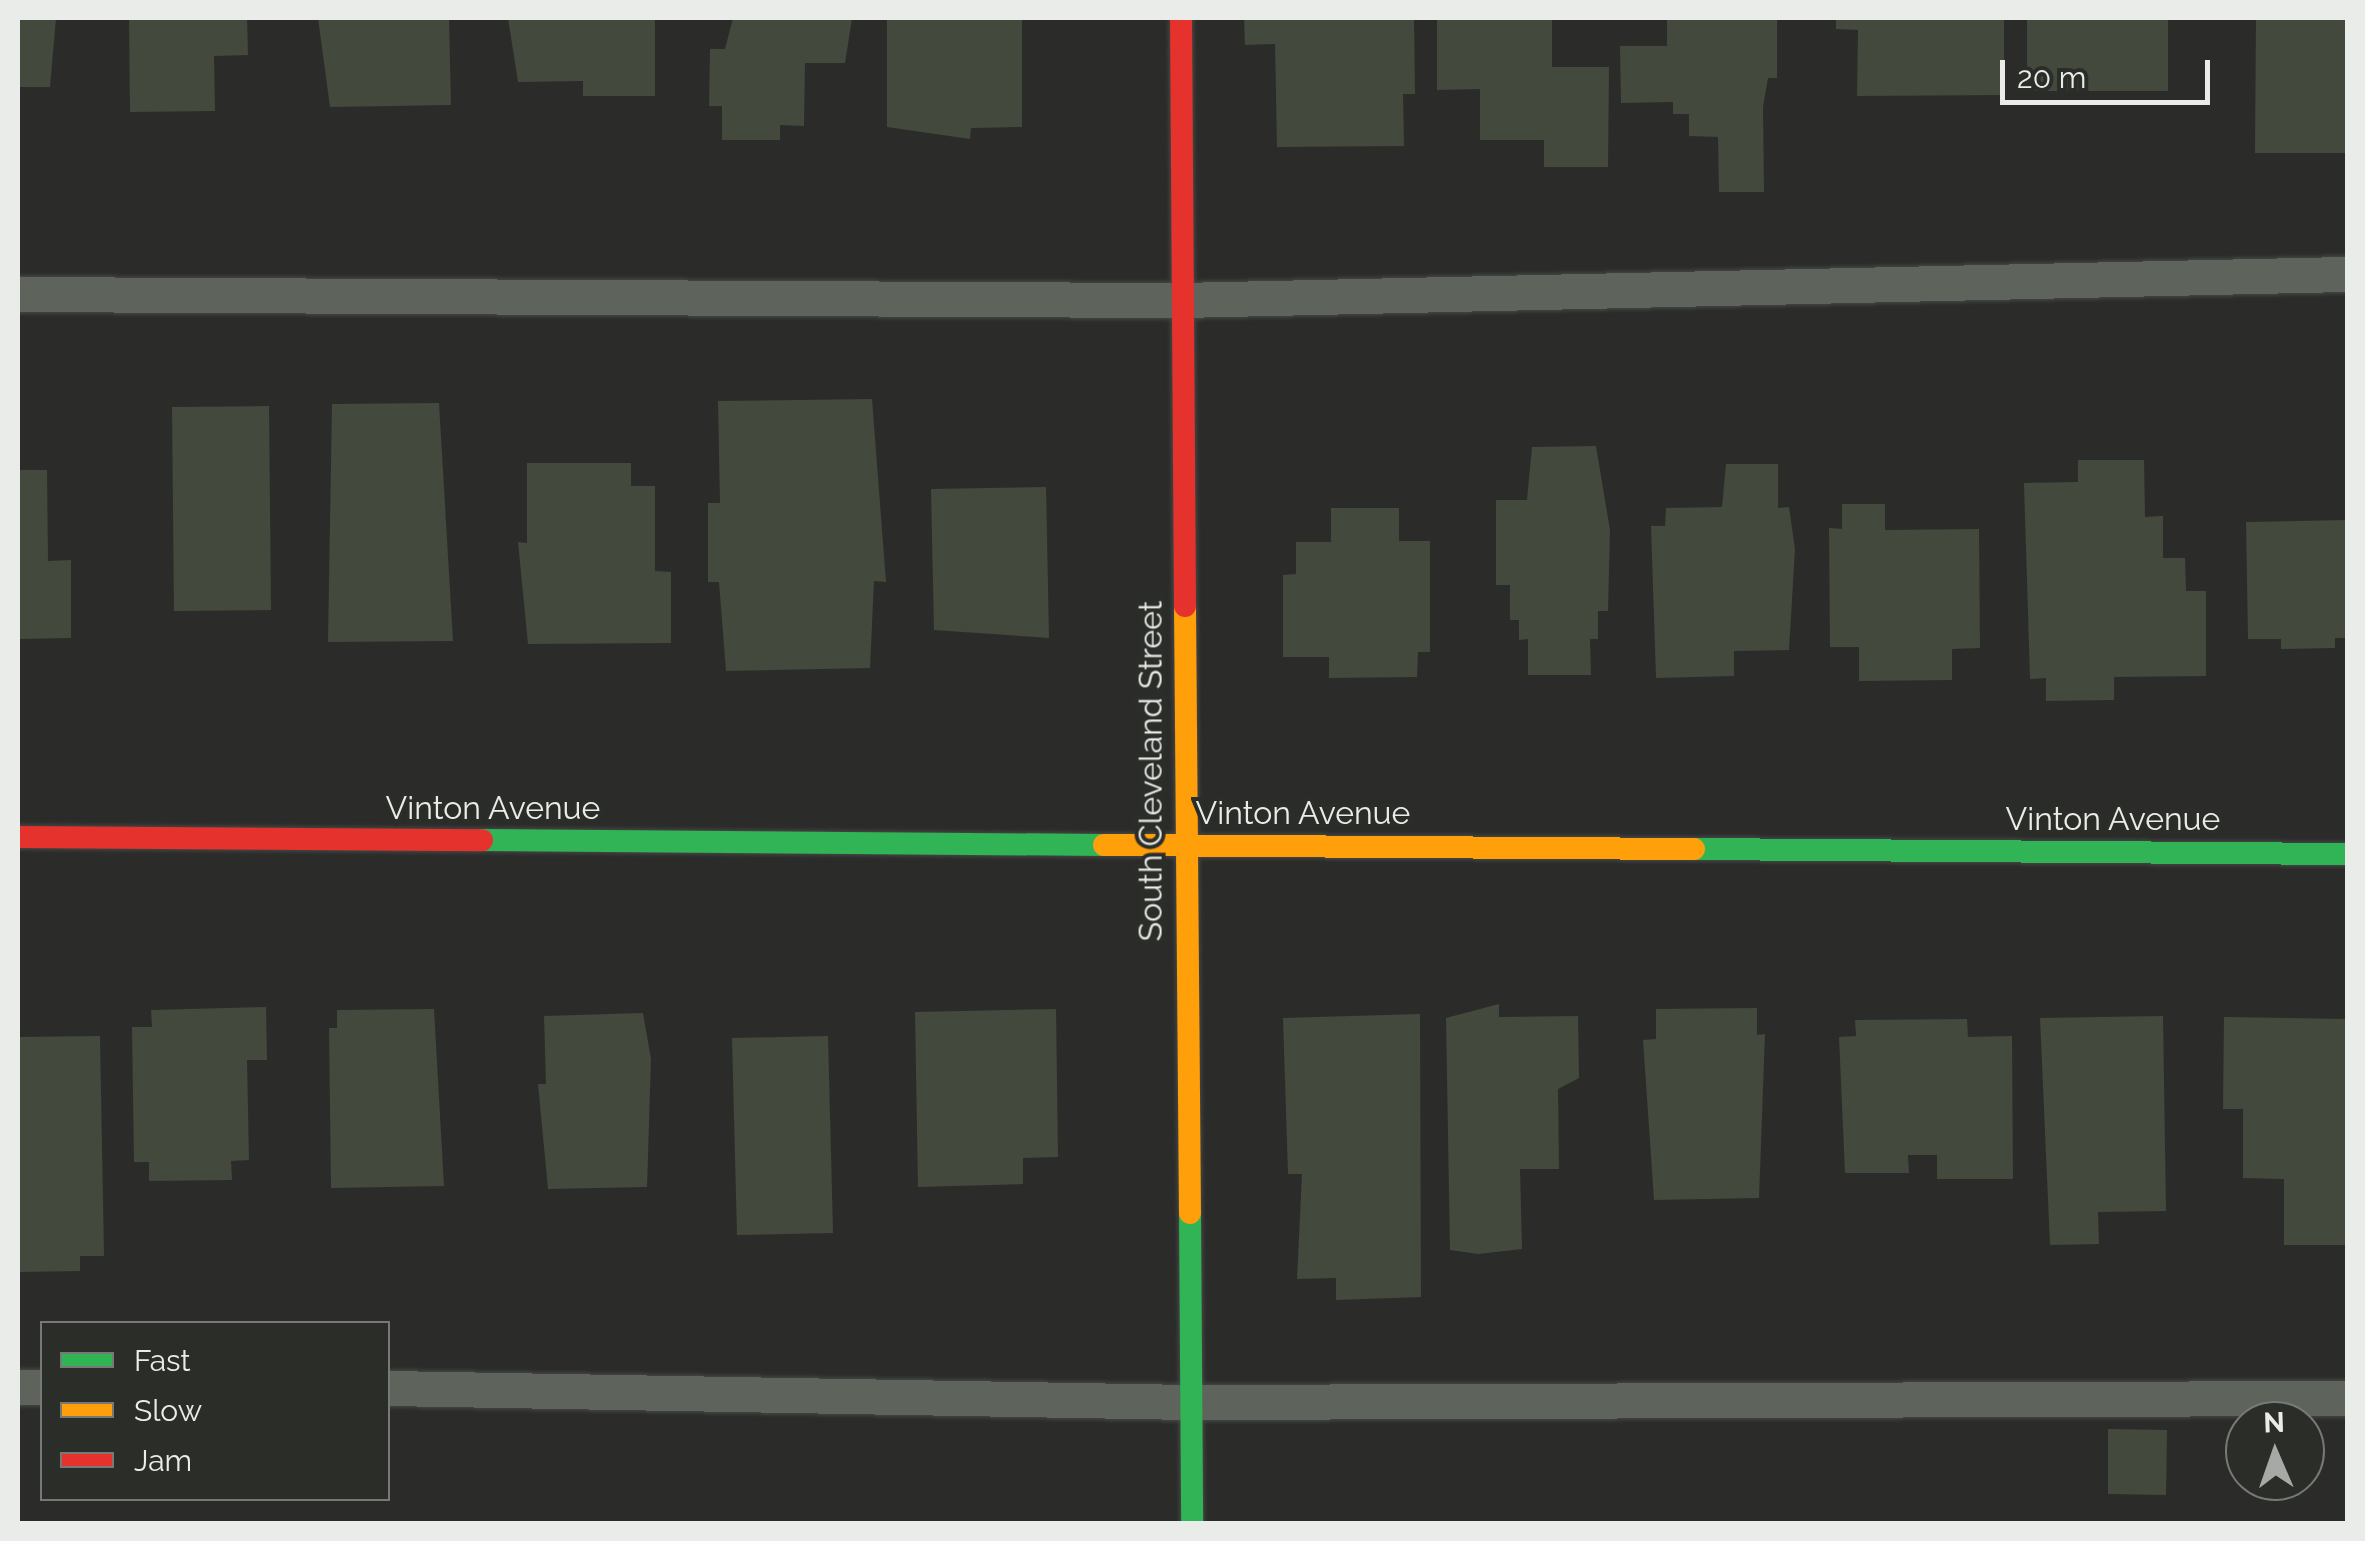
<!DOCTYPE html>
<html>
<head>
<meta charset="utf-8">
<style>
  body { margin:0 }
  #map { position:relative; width:2365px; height:1541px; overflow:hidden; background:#2b2c2a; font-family:Raleway,sans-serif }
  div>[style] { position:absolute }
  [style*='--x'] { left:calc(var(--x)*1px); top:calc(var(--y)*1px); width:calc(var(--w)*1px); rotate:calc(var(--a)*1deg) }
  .building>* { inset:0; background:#43493d }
  .roads { filter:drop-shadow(0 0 2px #464745) drop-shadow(0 0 2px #464745) }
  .lane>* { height:35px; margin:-17.5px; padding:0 17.5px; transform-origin:17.5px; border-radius:17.5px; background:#5e635b }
  .fast>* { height:22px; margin:-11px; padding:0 11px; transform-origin:11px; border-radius:11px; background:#30b455 }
  .slow>* { height:22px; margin:-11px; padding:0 11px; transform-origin:11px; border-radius:11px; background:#ff9f0a }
  .jam>* { height:22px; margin:-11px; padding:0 11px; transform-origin:11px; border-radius:11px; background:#e5322d }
  span { translate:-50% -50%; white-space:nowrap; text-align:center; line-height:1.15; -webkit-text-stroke:8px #2b2d29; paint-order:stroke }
  .street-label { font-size:32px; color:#eaece9 }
  .frame { position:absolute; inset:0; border:20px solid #eaece9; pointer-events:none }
  .legend { position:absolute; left:40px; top:1321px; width:350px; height:180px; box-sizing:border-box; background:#2b2d29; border:2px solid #777976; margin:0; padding:12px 18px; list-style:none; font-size:30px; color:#eaece9 }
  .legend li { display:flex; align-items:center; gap:20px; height:50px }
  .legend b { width:50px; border:2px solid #777976 }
  .north { position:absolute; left:2225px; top:1401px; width:100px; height:100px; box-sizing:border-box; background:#2b2d29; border:2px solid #777976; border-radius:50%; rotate:358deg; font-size:28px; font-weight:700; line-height:40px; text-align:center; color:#eaece9 }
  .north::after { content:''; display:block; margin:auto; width:35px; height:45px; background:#a7a9a6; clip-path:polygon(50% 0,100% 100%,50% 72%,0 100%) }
  .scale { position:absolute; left:2000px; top:60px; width:210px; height:45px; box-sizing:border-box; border:5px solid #eaece9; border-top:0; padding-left:12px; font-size:30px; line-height:35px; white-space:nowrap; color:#eaece9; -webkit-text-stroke:8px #2b2d29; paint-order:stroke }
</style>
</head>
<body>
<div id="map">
  <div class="building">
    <i style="clip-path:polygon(18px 18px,56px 18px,50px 87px,18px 87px)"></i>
    <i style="clip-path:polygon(129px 18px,247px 18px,248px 55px,214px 56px,215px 111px,130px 112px)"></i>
    <i style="clip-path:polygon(318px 18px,449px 18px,451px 105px,330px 107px)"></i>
    <i style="clip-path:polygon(508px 18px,655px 18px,655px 96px,583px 96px,583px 81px,518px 82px)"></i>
    <i style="clip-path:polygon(733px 18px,852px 18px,845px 63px,805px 63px,804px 126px,780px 125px,780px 140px,722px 140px,722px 106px,709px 106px,710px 49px,725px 49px)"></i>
    <i style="clip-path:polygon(887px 18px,1022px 18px,1022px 127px,971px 128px,970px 139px,887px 127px)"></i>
    <i style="clip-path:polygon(1244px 18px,1414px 18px,1415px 94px,1403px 94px,1404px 146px,1277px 147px,1275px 44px,1245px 45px)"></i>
    <i style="clip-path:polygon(1437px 18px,1552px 18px,1552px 67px,1609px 67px,1608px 167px,1544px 167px,1544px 140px,1480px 140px,1480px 89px,1437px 90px)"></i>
    <i style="clip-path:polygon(1667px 18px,1777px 18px,1777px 78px,1768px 78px,1763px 107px,1764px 192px,1719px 192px,1718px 137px,1689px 136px,1689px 114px,1673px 114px,1673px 102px,1621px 103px,1620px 46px,1667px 46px)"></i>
    <i style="clip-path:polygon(1836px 18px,2004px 18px,2004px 95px,1857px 96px,1858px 30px,1836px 29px)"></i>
    <i style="clip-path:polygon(2027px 18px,2168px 18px,2168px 91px,2027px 91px)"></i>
    <i style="clip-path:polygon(2256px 18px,2348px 18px,2348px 153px,2255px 153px)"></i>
    <i style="clip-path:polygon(872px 399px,886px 582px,874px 581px,870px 668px,726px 671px,719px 582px,708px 582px,708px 503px,720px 503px,718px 401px)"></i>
    <i style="clip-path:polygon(439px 403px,453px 641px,328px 642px,332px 404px)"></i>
    <i style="clip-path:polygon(269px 406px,271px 610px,174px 611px,172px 407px)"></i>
    <i style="clip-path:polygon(1596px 446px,1610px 530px,1608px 611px,1598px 611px,1598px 639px,1590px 639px,1591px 675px,1528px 675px,1528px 639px,1519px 640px,1519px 620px,1510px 620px,1510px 585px,1496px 585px,1496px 500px,1527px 500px,1532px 447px)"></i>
    <i style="clip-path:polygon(2078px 460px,2144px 460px,2145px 517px,2163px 516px,2163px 558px,2185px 558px,2186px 591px,2206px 591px,2206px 676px,2114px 677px,2114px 700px,2046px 701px,2046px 678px,2030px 679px,2024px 483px,2078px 482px)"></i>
    <i style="clip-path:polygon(527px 463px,631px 463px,631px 486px,655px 486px,655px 571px,671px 572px,671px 643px,528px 644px,518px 542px,527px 543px)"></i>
    <i style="clip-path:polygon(1726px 464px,1778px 464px,1778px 508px,1789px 507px,1795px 549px,1789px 650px,1734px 651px,1734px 676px,1656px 678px,1651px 526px,1665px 526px,1666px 508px,1722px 507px)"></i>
    <i style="clip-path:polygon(18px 470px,47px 470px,48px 561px,71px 560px,71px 638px,18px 639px)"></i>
    <i style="clip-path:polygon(1046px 487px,1049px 638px,934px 630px,931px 489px)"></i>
    <i style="clip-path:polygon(1842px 504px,1885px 504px,1885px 530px,1979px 529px,1980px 648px,1952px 649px,1952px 680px,1859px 681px,1859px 647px,1830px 647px,1829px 528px,1842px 529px)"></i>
    <i style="clip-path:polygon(1331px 508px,1399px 508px,1399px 541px,1430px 541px,1430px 652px,1418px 652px,1417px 677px,1329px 678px,1329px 657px,1283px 657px,1283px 575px,1296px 574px,1296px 542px,1331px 542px)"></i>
    <i style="clip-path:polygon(2348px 520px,2348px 638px,2335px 638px,2335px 648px,2281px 649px,2281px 639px,2248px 639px,2246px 522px)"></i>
    <i style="clip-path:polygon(1499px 1004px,1499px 1017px,1578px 1016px,1579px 1078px,1558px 1089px,1559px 1169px,1520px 1169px,1522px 1249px,1478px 1254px,1450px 1250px,1446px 1018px)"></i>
    <i style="clip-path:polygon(266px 1007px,267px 1060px,247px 1060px,249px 1160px,231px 1161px,232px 1180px,149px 1181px,149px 1162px,134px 1162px,132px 1027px,152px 1027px,151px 1010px)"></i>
    <i style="clip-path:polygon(1757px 1008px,1757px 1035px,1765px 1034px,1759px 1198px,1654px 1200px,1643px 1040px,1656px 1039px,1656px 1009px)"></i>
    <i style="clip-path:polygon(434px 1009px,444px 1186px,331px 1188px,329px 1028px,337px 1028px,337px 1010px)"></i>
    <i style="clip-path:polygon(1056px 1009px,1058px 1157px,1023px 1158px,1023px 1184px,918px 1187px,915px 1012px)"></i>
    <i style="clip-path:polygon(643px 1013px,651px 1059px,647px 1187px,548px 1189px,538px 1084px,546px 1084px,544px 1016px)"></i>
    <i style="clip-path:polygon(1420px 1014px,1421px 1297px,1336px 1300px,1336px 1278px,1297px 1279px,1302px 1174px,1288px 1174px,1283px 1018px)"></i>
    <i style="clip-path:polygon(2163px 1016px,2166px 1211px,2098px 1212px,2099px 1244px,2050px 1245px,2040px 1018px)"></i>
    <i style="clip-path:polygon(2224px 1017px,2348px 1019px,2348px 1245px,2284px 1245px,2284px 1179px,2243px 1178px,2243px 1109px,2223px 1109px)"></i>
    <i style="clip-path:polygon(1967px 1019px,1968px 1037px,2012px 1036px,2013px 1179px,1937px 1179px,1937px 1155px,1908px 1155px,1909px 1173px,1845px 1173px,1839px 1037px,1856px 1036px,1855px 1020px)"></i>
    <i style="clip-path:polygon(100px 1036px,104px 1256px,80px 1256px,80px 1271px,18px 1272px,18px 1037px)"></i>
    <i style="clip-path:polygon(828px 1036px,833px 1233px,737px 1235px,732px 1038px)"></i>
    <i style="clip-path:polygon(2108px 1429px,2167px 1430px,2166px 1495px,2108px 1494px)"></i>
  </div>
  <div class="roads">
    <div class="lane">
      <i style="--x:18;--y:294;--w:1163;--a:0.3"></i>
      <i style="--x:1181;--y:300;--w:1167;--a:-1.28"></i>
      <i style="--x:18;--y:1387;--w:24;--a:0"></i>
      <i style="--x:388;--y:1388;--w:802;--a:1"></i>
      <i style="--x:1190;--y:1402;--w:1158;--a:-0.2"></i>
    </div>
    <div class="fast">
      <i style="--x:482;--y:840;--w:622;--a:0.46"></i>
      <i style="--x:1694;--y:849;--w:654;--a:0.44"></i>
      <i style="--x:1190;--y:1213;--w:311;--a:89.6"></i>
    </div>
    <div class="slow">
      <i style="--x:1185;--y:606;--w:607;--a:89.53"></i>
      <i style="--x:1104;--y:845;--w:590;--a:0.39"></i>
    </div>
    <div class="jam">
      <i style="--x:1181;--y:18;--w:588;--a:89.61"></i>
      <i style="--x:18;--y:837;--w:464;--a:0.4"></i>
    </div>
  </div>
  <div class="street-label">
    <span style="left:1151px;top:771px;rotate:-90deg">South Cleveland Street</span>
    <span style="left:493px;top:808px">Vinton Avenue</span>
    <span style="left:1303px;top:813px">Vinton Avenue</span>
    <span style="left:2113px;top:819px">Vinton Avenue</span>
  </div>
  <div class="frame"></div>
  <ul class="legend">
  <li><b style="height:12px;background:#30b455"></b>Fast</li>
  <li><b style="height:12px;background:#ff9f0a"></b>Slow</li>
  <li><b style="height:12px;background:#e5322d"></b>Jam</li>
  </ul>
  <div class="north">N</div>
  <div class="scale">20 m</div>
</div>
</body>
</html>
